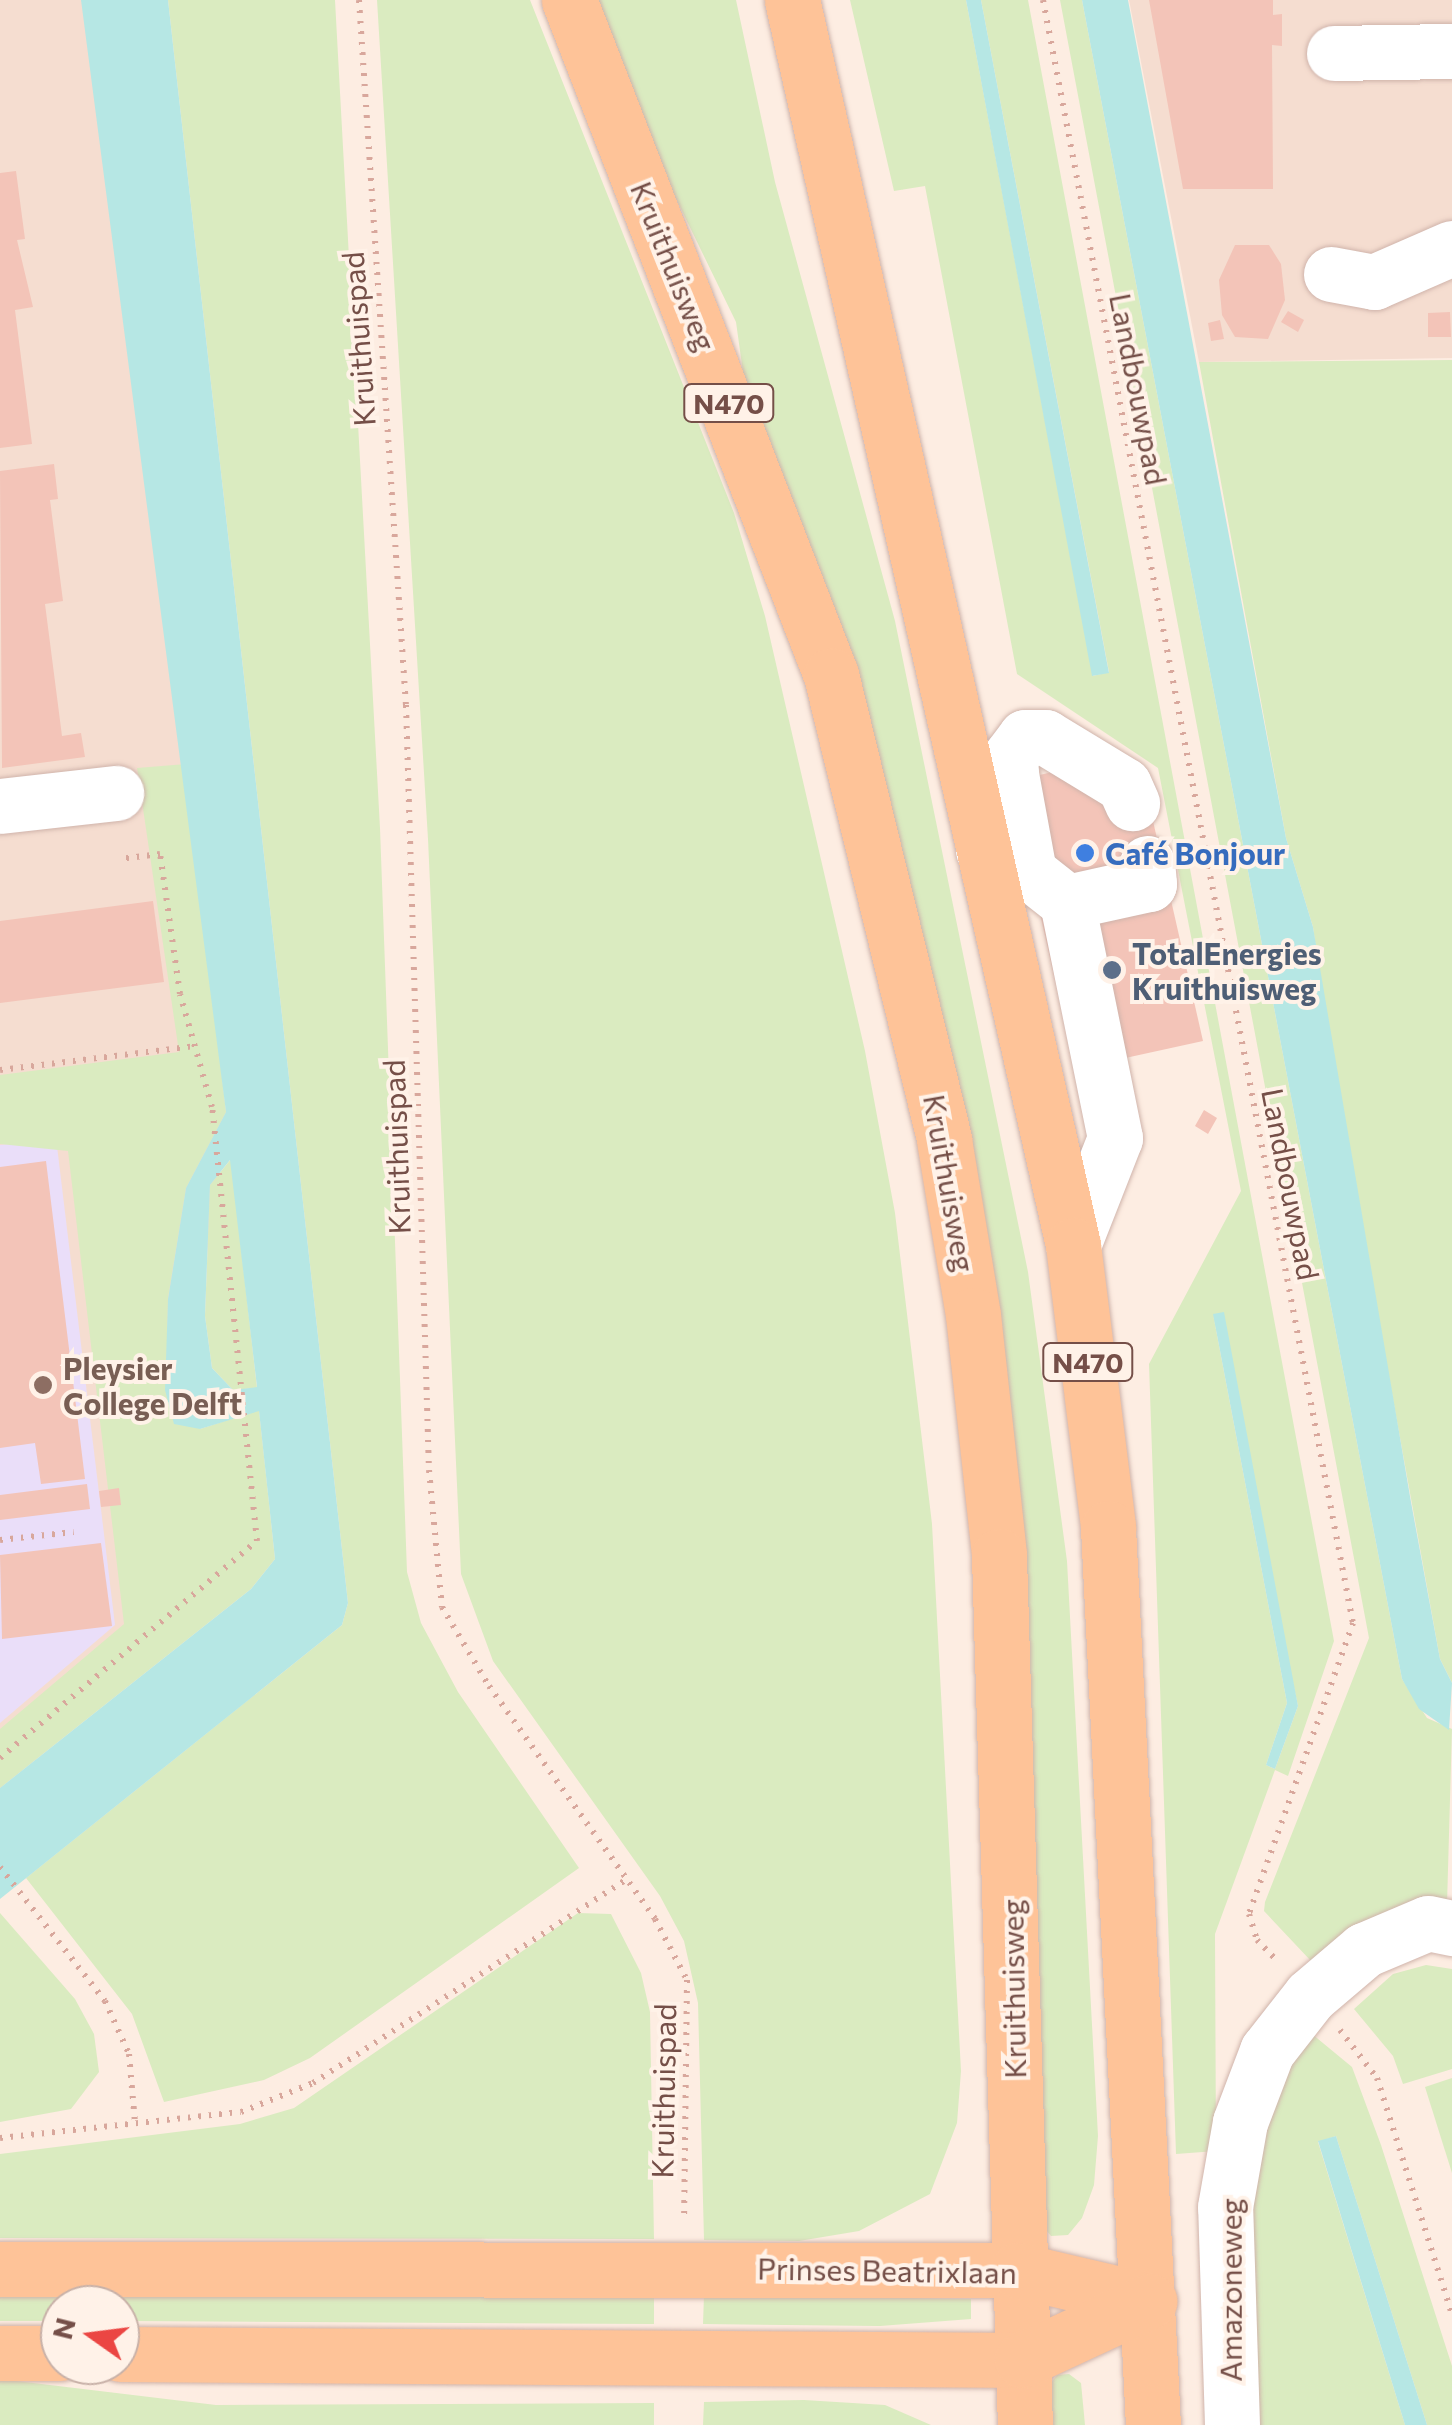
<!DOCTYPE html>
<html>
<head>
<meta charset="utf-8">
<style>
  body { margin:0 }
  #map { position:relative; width:1452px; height:2425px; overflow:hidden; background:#fdede2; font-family:Commissioner,sans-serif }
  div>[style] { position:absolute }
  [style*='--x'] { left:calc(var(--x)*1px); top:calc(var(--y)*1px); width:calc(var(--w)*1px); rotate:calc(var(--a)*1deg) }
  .residential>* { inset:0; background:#f5ddd0 }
  .education>* { inset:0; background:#eadef9 }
  .green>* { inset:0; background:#daebc0 }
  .water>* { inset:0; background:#b6e7e4 }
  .building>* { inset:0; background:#f3c4b8 }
  .path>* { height:6px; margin-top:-3px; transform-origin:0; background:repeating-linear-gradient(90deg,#d8a79c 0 2.5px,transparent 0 10.5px) }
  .roads { filter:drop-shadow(0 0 2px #d0b4ab) drop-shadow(0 0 2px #d0b4ab) }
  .minor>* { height:55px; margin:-27.5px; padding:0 27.5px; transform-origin:27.5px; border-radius:27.5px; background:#fff }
  .major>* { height:55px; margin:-27.5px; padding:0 27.5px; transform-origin:27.5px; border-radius:27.5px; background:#fec398 }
  .dots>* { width:28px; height:28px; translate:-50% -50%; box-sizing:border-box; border:5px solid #fff2e8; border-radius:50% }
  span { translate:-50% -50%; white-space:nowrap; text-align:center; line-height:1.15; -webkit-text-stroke:8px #fff2e8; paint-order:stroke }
  .shield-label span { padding:2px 8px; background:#fff2e8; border:2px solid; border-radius:8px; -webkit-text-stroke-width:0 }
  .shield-label { font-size:28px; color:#754f48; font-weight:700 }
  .street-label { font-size:30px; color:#754f48 }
  .shop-label { font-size:30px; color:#366cbe; font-weight:700 }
  .left { translate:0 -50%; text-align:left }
  .service-label { font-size:30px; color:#4e5e75; font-weight:700 }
  .education-label { font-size:30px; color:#785e54; font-weight:700 }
  .north { position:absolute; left:40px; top:2285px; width:100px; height:100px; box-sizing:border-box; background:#fff2e8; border:2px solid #c8b1a8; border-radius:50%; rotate:284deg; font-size:28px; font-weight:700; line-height:40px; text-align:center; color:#754f48 }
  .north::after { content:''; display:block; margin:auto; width:35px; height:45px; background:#eb4643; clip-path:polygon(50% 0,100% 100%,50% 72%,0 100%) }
</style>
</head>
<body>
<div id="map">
  <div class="residential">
    <i style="clip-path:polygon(0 0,86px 0,226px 1112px,152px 1666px,0 1788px)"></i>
    <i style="clip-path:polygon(1129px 0,1452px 0,1452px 358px,1199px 362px)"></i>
  </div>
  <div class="education">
    <i style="clip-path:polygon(56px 1138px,115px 1625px,0 1723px,0 1145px)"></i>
  </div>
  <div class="green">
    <i style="clip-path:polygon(168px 0,335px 0,380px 828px,407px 1572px,421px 1623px,458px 1692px,579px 1868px,310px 2058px,264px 2080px,164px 2102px,132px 2014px,26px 1878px,342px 1625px,348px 1603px)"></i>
    <i style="clip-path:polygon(377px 0,530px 0,734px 513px,765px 616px,865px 1051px,895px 1213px,932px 1524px,961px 2071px,957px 2123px,930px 2194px,859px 2231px,799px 2241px,704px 2240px,698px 2003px,684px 1941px,660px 1896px,493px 1661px,461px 1574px,428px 839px)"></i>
    <i style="clip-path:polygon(598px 0,736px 0,775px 182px,895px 621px,1028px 1272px,1067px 1561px,1098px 2136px,1094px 2185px,1082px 2218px,1068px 2235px,1051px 2236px,1039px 2222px,1002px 1448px,747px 401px,736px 322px,629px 102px)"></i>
    <i style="clip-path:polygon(evenodd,850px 0,966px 0,1093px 676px,1109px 672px,981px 0,1028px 0,1334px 1641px,1288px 1776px,1275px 1770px,1215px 1934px,1216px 2151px,1176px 2154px,1149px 1364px,1241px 1191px,1158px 768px,1017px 674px,925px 186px,894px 191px,850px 0,1213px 1314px,1298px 1706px,1275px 1769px,1266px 1765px,1287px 1703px,1213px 1314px)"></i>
    <i style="clip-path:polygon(1060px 0,1082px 0,1402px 1679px,1427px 1718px,1452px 1729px,1447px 1905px,1311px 1961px,1264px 1911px,1265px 1902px,1369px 1638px)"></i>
    <i style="clip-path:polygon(1452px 360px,1452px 1683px,1440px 1659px,1331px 1056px,1313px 927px,1286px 838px,1199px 362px)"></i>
    <i style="clip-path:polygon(186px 764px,226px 1112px,186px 1188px,168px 1298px,166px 1390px,200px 1429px,259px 1410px,275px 1559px,251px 1589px,0 1788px,0 1729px,124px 1624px,68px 1151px,0 1144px,0 1075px,179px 1052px,137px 768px)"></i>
    <i style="clip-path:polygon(231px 1159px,257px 1388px,233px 1390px,212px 1368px,205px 1316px,210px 1185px)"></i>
    <i style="clip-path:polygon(0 1913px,75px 1999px,94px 2034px,99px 2072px,71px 2109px,0 2122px)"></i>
    <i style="clip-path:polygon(578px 1913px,611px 1914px,641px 1973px,650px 2012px,654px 2239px,0 2238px,0 2154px,240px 2124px,294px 2108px)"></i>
    <i style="clip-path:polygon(1426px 1965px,1452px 1969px,1452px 2069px,1403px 2084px,1393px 2056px,1354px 2009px,1393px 1974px)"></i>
    <i style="clip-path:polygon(1312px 2034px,1352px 2067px,1381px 2145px,1452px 2366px,1452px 2425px,1427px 2425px,1336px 2136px,1318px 2142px,1405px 2425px,1249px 2425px,1247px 2192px,1281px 2074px)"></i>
    <i style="clip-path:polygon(1452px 2078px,1452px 2173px,1425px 2087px)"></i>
    <i style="clip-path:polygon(0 2292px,654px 2294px,654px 2324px,120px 2321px,120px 2305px,60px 2305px,60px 2321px,0 2321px)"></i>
    <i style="clip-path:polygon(704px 2295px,971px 2299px,971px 2319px,880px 2326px,703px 2324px)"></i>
    <i style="clip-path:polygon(1069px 2374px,1081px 2383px,1085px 2425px,1044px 2425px,1047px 2388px,1057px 2375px)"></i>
    <i style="clip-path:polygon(0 2379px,216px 2405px,654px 2403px,654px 2425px,0 2425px)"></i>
    <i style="clip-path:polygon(804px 2400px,885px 2405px,931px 2425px,703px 2425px,704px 2402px)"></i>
  </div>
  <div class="water">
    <i style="clip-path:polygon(evenodd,81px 0,168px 0,348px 1603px,342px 1625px,0 1899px,0 1788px,251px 1589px,275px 1559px,259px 1411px,200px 1429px,174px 1424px,165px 1390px,168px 1299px,186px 1188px,226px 1112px,81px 0,230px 1160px,257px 1387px,233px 1390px,212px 1368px,205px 1316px,210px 1185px,230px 1160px)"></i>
    <i style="clip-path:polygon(966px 0,981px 0,1109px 673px,1092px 676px)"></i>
    <i style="clip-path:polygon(1082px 0,1128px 0,1286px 838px,1313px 927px,1411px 1502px,1440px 1659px,1452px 1683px,1449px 1730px,1419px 1709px,1402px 1679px)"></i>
    <i style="clip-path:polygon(1224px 1312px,1298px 1706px,1275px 1769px,1266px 1765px,1287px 1703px,1213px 1314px)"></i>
    <i style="clip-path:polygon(1336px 2136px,1427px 2425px,1405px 2425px,1318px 2141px)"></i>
  </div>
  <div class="building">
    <i style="clip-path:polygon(1149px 0,1273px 0,1273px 15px,1282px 14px,1282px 46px,1272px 45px,1273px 189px,1183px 189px)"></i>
    <i style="clip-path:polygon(16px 171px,25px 239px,17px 240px,33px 307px,15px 310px,32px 444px,0 448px,0 173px)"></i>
    <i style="clip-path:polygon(1235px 245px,1269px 245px,1281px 264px,1285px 300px,1268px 339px,1235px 337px,1222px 315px,1219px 280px)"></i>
    <i style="clip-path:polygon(1288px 311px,1304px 320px,1298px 332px,1281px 322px)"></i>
    <i style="clip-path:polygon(1450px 312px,1451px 337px,1428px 337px,1428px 313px)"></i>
    <i style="clip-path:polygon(1220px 320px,1224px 339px,1211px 341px,1208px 323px)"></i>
    <i style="clip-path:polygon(54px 464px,58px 499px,50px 500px,63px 601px,45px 604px,62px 736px,81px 733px,85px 757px,2px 768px,0 471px)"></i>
    <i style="clip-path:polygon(1069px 768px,1148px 799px,1203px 1041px,1075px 1069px,1032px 878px,1027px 778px)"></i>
    <i style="clip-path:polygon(153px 901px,164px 982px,0 1003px,0 921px)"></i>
    <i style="clip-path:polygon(1204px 1110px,1217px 1118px,1208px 1134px,1195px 1126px)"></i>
    <i style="clip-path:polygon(46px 1161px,85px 1479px,41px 1484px,35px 1443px,0 1448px,0 1167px)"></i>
    <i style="clip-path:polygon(87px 1484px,90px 1509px,0 1520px,0 1495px)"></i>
    <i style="clip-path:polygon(119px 1488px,121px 1505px,101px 1507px,99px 1491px)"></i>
    <i style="clip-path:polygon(101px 1543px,112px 1626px,2px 1639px,0 1555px)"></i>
  </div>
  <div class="path">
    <i style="--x:359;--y:0;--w:707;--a:86.19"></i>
    <i style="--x:406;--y:705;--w:765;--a:88.28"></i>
    <i style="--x:429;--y:1470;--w:138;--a:84.6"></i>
    <i style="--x:442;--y:1607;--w:92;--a:59.3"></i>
    <i style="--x:489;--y:1686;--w:286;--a:54.5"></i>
    <i style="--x:655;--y:1919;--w:69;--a:62.3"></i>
    <i style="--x:687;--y:1980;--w:239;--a:90.7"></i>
    <i style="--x:1043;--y:0;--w:1652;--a:79.19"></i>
    <i style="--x:1353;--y:1623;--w:309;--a:109.7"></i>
    <i style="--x:1249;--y:1914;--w:27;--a:73"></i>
    <i style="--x:1257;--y:1940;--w:30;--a:46"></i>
    <i style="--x:0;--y:1070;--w:196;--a:-7"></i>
    <i style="--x:0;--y:1540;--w:74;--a:-6.2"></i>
    <i style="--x:0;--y:1758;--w:336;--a:-40.2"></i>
    <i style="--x:257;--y:1541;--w:436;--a:-95.9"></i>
    <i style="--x:212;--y:1107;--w:117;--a:-105.8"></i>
    <i style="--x:180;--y:994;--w:141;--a:-98.1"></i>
    <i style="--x:160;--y:854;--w:39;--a:173"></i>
    <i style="--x:0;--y:1867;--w:170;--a:51.9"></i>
    <i style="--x:105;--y:2001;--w:58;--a:65.6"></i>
    <i style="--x:129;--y:2054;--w:68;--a:85"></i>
    <i style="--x:1340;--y:2030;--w:61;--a:52.4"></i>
    <i style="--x:1377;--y:2078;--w:249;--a:72.4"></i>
    <i style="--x:0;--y:2138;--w:242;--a:-6.2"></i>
    <i style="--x:241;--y:2112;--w:78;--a:-21.9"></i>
    <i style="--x:313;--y:2083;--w:374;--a:-33"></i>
  </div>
  <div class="roads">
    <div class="minor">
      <i style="--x:1334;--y:53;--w:118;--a:-1"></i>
      <i style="--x:1331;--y:274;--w:44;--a:10.5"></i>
      <i style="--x:1374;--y:282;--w:85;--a:-23.6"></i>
      <i style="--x:0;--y:806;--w:117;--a:-6.4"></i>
      <i style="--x:983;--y:850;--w:51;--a:25.6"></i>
      <i style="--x:1029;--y:872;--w:48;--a:38.3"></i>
      <i style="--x:1067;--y:902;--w:241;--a:78.5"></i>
      <i style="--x:1115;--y:1138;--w:115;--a:111.4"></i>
      <i style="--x:1029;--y:872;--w:100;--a:-100.4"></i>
      <i style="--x:1011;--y:774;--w:17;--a:-93"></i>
      <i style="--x:1010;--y:757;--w:25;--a:-53"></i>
      <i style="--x:1025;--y:737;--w:20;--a:0"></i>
      <i style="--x:1045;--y:737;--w:92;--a:31.3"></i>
      <i style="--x:1124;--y:785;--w:20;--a:66"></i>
      <i style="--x:1067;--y:902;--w:84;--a:-12.4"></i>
      <i style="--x:1149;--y:884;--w:21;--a:-95"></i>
      <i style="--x:1232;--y:2425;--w:218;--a:-91.8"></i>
      <i style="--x:1225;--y:2207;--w:86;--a:-80"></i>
      <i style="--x:1240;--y:2122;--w:76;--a:-69.2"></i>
      <i style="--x:1267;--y:2051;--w:70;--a:-52"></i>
      <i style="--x:1310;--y:1996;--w:71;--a:-40.4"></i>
      <i style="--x:1364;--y:1950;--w:69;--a:-22.9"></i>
      <i style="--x:1428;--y:1923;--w:25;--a:12"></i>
    </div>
    <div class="major">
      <i style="--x:569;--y:0;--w:724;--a:68.79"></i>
      <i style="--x:831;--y:675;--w:479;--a:76.3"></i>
      <i style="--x:944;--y:1140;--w:177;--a:80.6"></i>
      <i style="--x:973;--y:1315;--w:242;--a:83.8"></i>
      <i style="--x:999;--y:1556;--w:869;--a:88.29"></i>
      <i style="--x:792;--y:0;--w:1276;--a:77.28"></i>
      <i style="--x:1073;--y:1245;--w:285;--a:82.9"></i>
      <i style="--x:1108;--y:1528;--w:898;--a:87.13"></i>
      <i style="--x:0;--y:2269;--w:1017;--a:0.06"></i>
      <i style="--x:1017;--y:2270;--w:136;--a:13.2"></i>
      <i style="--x:0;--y:2353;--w:60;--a:0"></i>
      <i style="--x:120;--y:2354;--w:902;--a:0.38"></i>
      <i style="--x:1022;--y:2360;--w:140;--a:-24.9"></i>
    </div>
  </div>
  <div class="dots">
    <i style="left:1085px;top:853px;background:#3f7fe0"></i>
    <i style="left:1112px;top:970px;background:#5c6f8a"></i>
    <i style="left:43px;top:1385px;background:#8d6e63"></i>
  </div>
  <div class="shield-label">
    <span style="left:729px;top:403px">N470</span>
    <span style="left:1088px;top:1362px">N470</span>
  </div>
  <div class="street-label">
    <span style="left:674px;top:266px;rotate:68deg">Kruithuisweg</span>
    <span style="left:358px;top:339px;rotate:-94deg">Kruithuispad</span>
    <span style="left:1139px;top:389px;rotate:79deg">Landbouwpad</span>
    <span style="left:396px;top:1147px;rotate:-92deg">Kruithuispad</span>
    <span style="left:950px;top:1183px;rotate:80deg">Kruithuisweg</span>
    <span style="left:1291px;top:1184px;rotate:79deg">Landbouwpad</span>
    <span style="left:1013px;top:1989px;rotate:-91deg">Kruithuisweg</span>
    <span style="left:663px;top:2091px;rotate:-89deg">Kruithuispad</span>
    <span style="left:887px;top:2270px;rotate:1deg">Prinses Beatrixlaan</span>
    <span style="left:1230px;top:2290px;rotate:-90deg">Amazoneweg</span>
  </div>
  <div class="shop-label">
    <span class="left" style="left:1105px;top:853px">Café Bonjour</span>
  </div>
  <div class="service-label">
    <span class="left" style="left:1132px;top:970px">TotalEnergies<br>Kruithuisweg</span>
  </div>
  <div class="education-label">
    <span class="left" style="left:63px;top:1385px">Pleysier<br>College Delft</span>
  </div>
  <div class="north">N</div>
</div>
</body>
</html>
